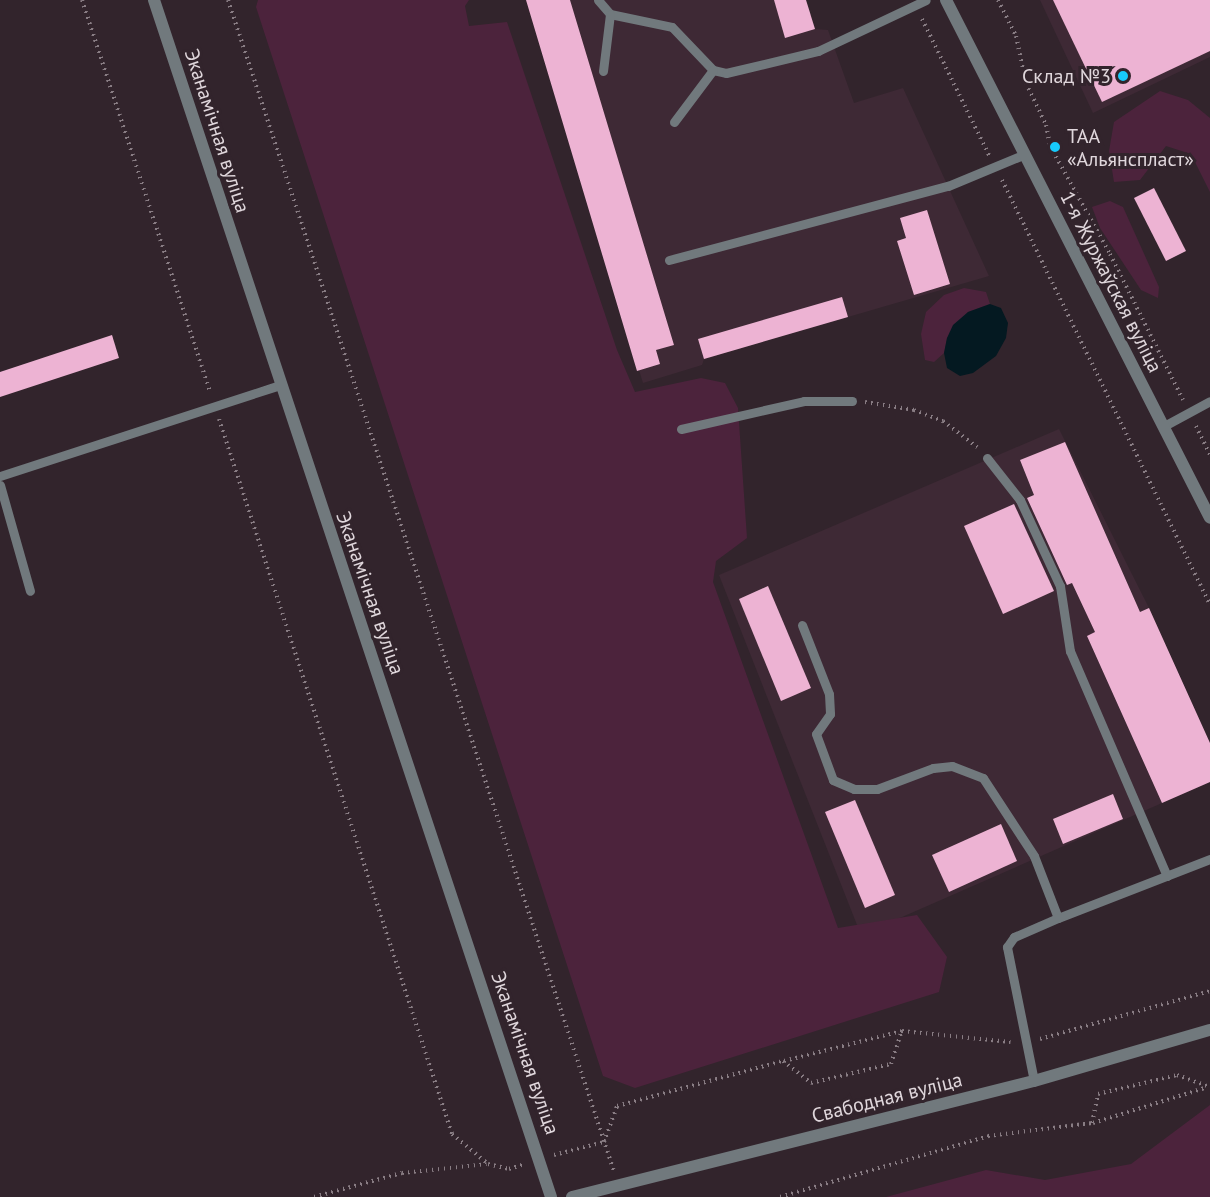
<!DOCTYPE html>
<html>
<head>
<meta charset="utf-8">
<style>
  body { margin:0 }
  #map { position:relative; width:1210px; height:1197px; overflow:hidden; background:#32242c; font-family:"PT Sans",sans-serif }
  div>[style] { position:absolute }
  [style*='--x'] { left:calc(var(--x)*1px); top:calc(var(--y)*1px); width:calc(var(--w)*1px); rotate:calc(var(--a)*1deg) }
  .built>* { inset:0; background:#3e2935 }
  .green>* { inset:0; background:#4c233c }
  .water>* { inset:0; background:#041921 }
  .building>* { inset:0; background:#edb3d3 }
  .path>* { height:4px; margin-top:-2px; transform-origin:0; background:repeating-linear-gradient(90deg,#897d84 0 1.5px,transparent 0 6px) }
  .service>* { height:9px; margin:-4.5px; padding:0 4.5px; transform-origin:4.5px; border-radius:4.5px; background:#71797d }
  .minor>* { height:12px; margin:-6px; padding:0 6px; transform-origin:6px; border-radius:6px; background:#71797d }
  .dots>* { width:16px; height:16px; translate:-50% -50%; box-sizing:border-box; border:3px solid #32242c; border-radius:50% }
  span { translate:-50% -50%; white-space:nowrap; text-align:center; line-height:1.15; -webkit-text-stroke:6px #32242c; paint-order:stroke }
  .poi-label { font-size:20px; color:#e0d7dc }
  .right { translate:-100% -50%; text-align:right }
  .left { translate:0 -50%; text-align:left }
  .street-label { font-size:20px; color:#e0d7dc }
</style>
</head>
<body>
<div id="map">
  <div class="built">
    <i style="clip-path:polygon(526px 0,806px 0,815px 29px,828px 30px,854px 103px,903px 88px,989px 276px,704px 359px,702px 365px,643px 383px)"></i>
    <i style="clip-path:polygon(1040px 0,1210px 0,1210px 57px,1093px 113px)"></i>
    <i style="clip-path:polygon(1059px 429px,1149px 608px,1210px 743px,1210px 782px,861px 935px,719px 575px)"></i>
  </div>
  <div class="green">
    <i style="clip-path:polygon(258px 0,469px 0,465px 6px,469px 26px,507px 22px,617px 350px,635px 392px,701px 378px,725px 383px,738px 408px,747px 538px,716px 561px,713px 582px,838px 928px,917px 915px,947px 957px,939px 992px,635px 1088px,603px 1076px,256px 7px)"></i>
    <i style="clip-path:polygon(1160px 91px,1188px 100px,1210px 118px,1210px 192px,1191px 154px,1166px 146px,1140px 180px,1114px 182px,1109px 151px,1114px 122px)"></i>
    <i style="clip-path:polygon(1110px 201px,1123px 207px,1159px 287px,1158px 298px,1141px 290px,1100px 228px,1092px 207px)"></i>
    <i style="clip-path:polygon(964px 288px,986px 292px,990px 304px,968px 312px,947px 338px,944px 353px,934px 362px,925px 360px,921px 334px,926px 312px,944px 295px)"></i>
    <i style="clip-path:polygon(1210px 1105px,1210px 1197px,886px 1197px,986px 1170px,1045px 1180px,1131px 1164px)"></i>
  </div>
  <div class="water">
    <i style="clip-path:polygon(990px 304px,1001px 308px,1008px 323px,1006px 338px,996px 356px,973px 373px,960px 376px,947px 368px,944px 353px,947px 338px,953px 325px,968px 312px)"></i>
  </div>
  <div class="building">
    <i style="clip-path:polygon(526px 0,570px 0,674px 345px,656px 350px,660px 364px,637px 371px)"></i>
    <i style="clip-path:polygon(774px 0,806px 0,815px 29px,785px 38px)"></i>
    <i style="clip-path:polygon(1053px 0,1210px 0,1210px 51px,1102px 102px)"></i>
    <i style="clip-path:polygon(1154px 188px,1186px 251px,1166px 261px,1134px 198px)"></i>
    <i style="clip-path:polygon(927px 210px,950px 284px,914px 295px,897px 241px,906px 238px,900px 218px)"></i>
    <i style="clip-path:polygon(842px 297px,848px 317px,704px 359px,698px 339px)"></i>
    <i style="clip-path:polygon(112px 335px,119px 358px,0 397px,0 372px)"></i>
    <i style="clip-path:polygon(1065px 442px,1140px 612px,1149px 608px,1210px 743px,1210px 782px,1162px 803px,1087px 636px,1095px 632px,1072px 583px,1067px 585px,1027px 498px,1034px 495px,1020px 460px)"></i>
    <i style="clip-path:polygon(1014px 504px,1054px 591px,1003px 614px,964px 526px)"></i>
    <i style="clip-path:polygon(768px 586px,811px 688px,781px 701px,739px 599px)"></i>
    <i style="clip-path:polygon(1113px 794px,1123px 819px,1063px 844px,1053px 819px)"></i>
    <i style="clip-path:polygon(855px 800px,895px 895px,865px 908px,825px 812px)"></i>
    <i style="clip-path:polygon(1001px 824px,1017px 861px,949px 892px,932px 855px)"></i>
  </div>
  <div class="path">
    <i style="--x:82;--y:0;--w:412;--a:71.9"></i>
    <i style="--x:228;--y:0;--w:1233;--a:71.76"></i>
    <i style="--x:998;--y:0;--w:40;--a:63.4"></i>
    <i style="--x:1016;--y:36;--w:48;--a:78"></i>
    <i style="--x:1026;--y:83;--w:47;--a:64.5"></i>
    <i style="--x:1046;--y:125;--w:21;--a:79"></i>
    <i style="--x:1050;--y:146;--w:124;--a:60.9"></i>
    <i style="--x:1110;--y:254;--w:163;--a:63.4"></i>
    <i style="--x:922;--y:19;--w:152;--a:63.8"></i>
    <i style="--x:1002;--y:180;--w:473;--a:63.9"></i>
    <i style="--x:865;--y:402;--w:50;--a:9.3"></i>
    <i style="--x:914;--y:410;--w:31;--a:21"></i>
    <i style="--x:943;--y:421;--w:43;--a:37.4"></i>
    <i style="--x:219;--y:419;--w:752;--a:71.95"></i>
    <i style="--x:452;--y:1134;--w:47;--a:39.8"></i>
    <i style="--x:488;--y:1164;--w:22;--a:13"></i>
    <i style="--x:509;--y:1169;--w:16;--a:-18"></i>
    <i style="--x:1196;--y:426;--w:32;--a:64"></i>
    <i style="--x:1040;--y:1039;--w:177;--a:-15.8"></i>
    <i style="--x:784;--y:1061;--w:122;--a:-14.3"></i>
    <i style="--x:1093;--y:1123;--w:117;--a:-17.4"></i>
    <i style="--x:554;--y:1155;--w:52;--a:-14.6"></i>
    <i style="--x:604;--y:1142;--w:38;--a:-70"></i>
    <i style="--x:617;--y:1106;--w:172;--a:-15.2"></i>
    <i style="--x:783;--y:1061;--w:36;--a:38"></i>
    <i style="--x:811;--y:1083;--w:82;--a:-13.4"></i>
    <i style="--x:891;--y:1064;--w:35;--a:-72"></i>
    <i style="--x:902;--y:1031;--w:109;--a:5.8"></i>
    <i style="--x:314;--y:1197;--w:91;--a:-15.3"></i>
    <i style="--x:402;--y:1173;--w:85;--a:-6"></i>
    <i style="--x:780;--y:1197;--w:217;--a:-16.3"></i>
    <i style="--x:988;--y:1136;--w:105;--a:-7.1"></i>
    <i style="--x:1092;--y:1123;--w:30;--a:-78"></i>
    <i style="--x:1098;--y:1094;--w:81;--a:-13.5"></i>
    <i style="--x:1177;--y:1075;--w:35;--a:20"></i>
  </div>
  <div class="service">
    <i style="--x:598;--y:0;--w:18;--a:49"></i>
    <i style="--x:610;--y:14;--w:63;--a:11.8"></i>
    <i style="--x:672;--y:27;--w:59;--a:46.4"></i>
    <i style="--x:713;--y:70;--w:13;--a:13"></i>
    <i style="--x:726;--y:73;--w:95;--a:-13.4"></i>
    <i style="--x:818;--y:51;--w:119;--a:-25.3"></i>
    <i style="--x:603;--y:71;--w:57;--a:-83"></i>
    <i style="--x:674;--y:122;--w:65;--a:-53.1"></i>
    <i style="--x:669;--y:260;--w:289;--a:-14.9"></i>
    <i style="--x:948;--y:186;--w:81;--a:-22.5"></i>
    <i style="--x:1164;--y:426;--w:52;--a:-28.5"></i>
    <i style="--x:681;--y:429;--w:126;--a:-12.8"></i>
    <i style="--x:804;--y:401;--w:48;--a:0"></i>
    <i style="--x:987;--y:458;--w:53;--a:51.8"></i>
    <i style="--x:1020;--y:500;--w:95;--a:65.1"></i>
    <i style="--x:1060;--y:586;--w:66;--a:81.3"></i>
    <i style="--x:1070;--y:651;--w:245;--a:66.7"></i>
    <i style="--x:0;--y:476;--w:294;--a:-18"></i>
    <i style="--x:0;--y:485;--w:110;--a:74.2"></i>
    <i style="--x:802;--y:625;--w:74;--a:68.6"></i>
    <i style="--x:829;--y:694;--w:20;--a:87"></i>
    <i style="--x:830;--y:714;--w:24;--a:125"></i>
    <i style="--x:816;--y:734;--w:49;--a:69.7"></i>
    <i style="--x:833;--y:780;--w:23;--a:23"></i>
    <i style="--x:854;--y:789;--w:23;--a:0"></i>
    <i style="--x:877;--y:789;--w:60;--a:-20.6"></i>
    <i style="--x:933;--y:768;--w:19;--a:-6"></i>
    <i style="--x:952;--y:766;--w:33;--a:21"></i>
    <i style="--x:983;--y:778;--w:93;--a:56.8"></i>
    <i style="--x:1034;--y:856;--w:66;--a:68.8"></i>
    <i style="--x:1058;--y:918;--w:163;--a:-21.2"></i>
    <i style="--x:1034;--y:1081;--w:137;--a:-101.4"></i>
    <i style="--x:1007;--y:947;--w:12;--a:-55"></i>
    <i style="--x:1014;--y:937;--w:48;--a:-23.4"></i>
  </div>
  <div class="minor">
    <i style="--x:154;--y:0;--w:1261;--a:71.65"></i>
    <i style="--x:946;--y:0;--w:581;--a:62.99"></i>
    <i style="--x:572;--y:1197;--w:476;--a:-14.1"></i>
    <i style="--x:1034;--y:1081;--w:183;--a:-16.2"></i>
  </div>
  <div class="dots">
    <i style="left:1123px;top:76px;background:#17cafb"></i>
    <i style="left:1055px;top:147px;background:#17cafb"></i>
  </div>
  <div class="poi-label">
    <span class="right" style="left:1111px;top:76px">Склад №3</span>
    <span class="left" style="left:1067px;top:148px">ТАА<br>«Альянспласт»</span>
  </div>
  <div class="street-label">
    <span style="left:217px;top:131px;rotate:72deg">Эканамічная вуліца</span>
    <span style="left:1111px;top:282px;rotate:63deg">1-я Журжаўская вуліца</span>
    <span style="left:370px;top:593px;rotate:71deg">Эканамічная вуліца</span>
    <span style="left:525px;top:1053px;rotate:71deg">Эканамічная вуліца</span>
    <span style="left:887px;top:1098px;rotate:-14deg">Свабодная вуліца</span>
  </div>
</div>
</body>
</html>
